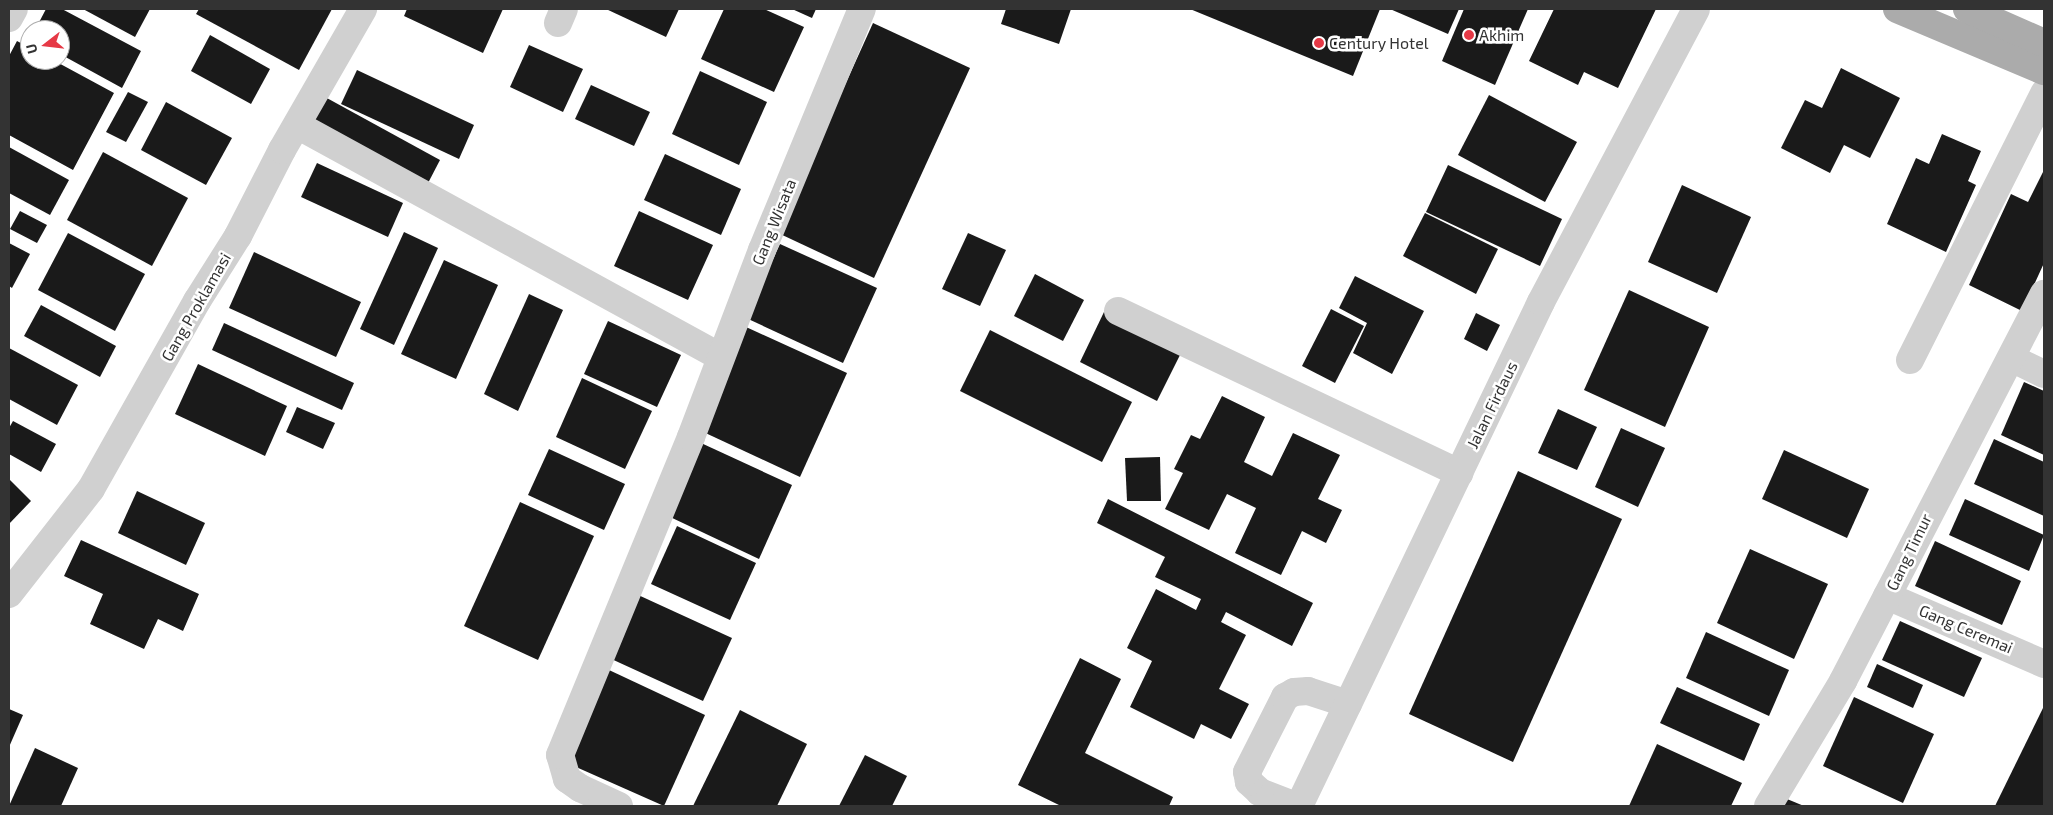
<!DOCTYPE html>
<html>
<head>
<meta charset="utf-8">
<style>
  body { margin:0 }
  #map { position:relative; width:2053px; height:815px; overflow:hidden; background:#fff; font-family:"Exo 2",sans-serif }
  div>[style] { position:absolute }
  [style*='--x'] { left:calc(var(--x)*1px); top:calc(var(--y)*1px); width:calc(var(--w)*1px); rotate:calc(var(--a)*1deg) }
  .building>* { inset:0; background:#1a1a1a }
  .minor>* { height:28px; margin:-14px; padding:0 14px; transform-origin:14px; border-radius:14px; background:#d0d0d0 }
  .major>* { height:28px; margin:-14px; padding:0 14px; transform-origin:14px; border-radius:14px; background:#ababab }
  .dots>* { width:14px; height:14px; translate:-50% -50%; box-sizing:border-box; border:2px solid #fff; border-radius:50% }
  span { translate:-50% -50%; white-space:nowrap; text-align:center; line-height:1.15; -webkit-text-stroke:5px #fff; paint-order:stroke }
  .poi-label { font-size:16px; color:#333 }
  .left { translate:0 -50%; text-align:left }
  .street-label { font-size:16px; color:#333 }
  .frame { position:absolute; inset:0; border:10px solid #333; pointer-events:none }
  .north { position:absolute; left:20px; top:20px; width:50px; height:50px; box-sizing:border-box; background:#fff; border:1px solid #adadad; border-radius:50%; rotate:254deg; font-size:14px; font-weight:700; line-height:20px; text-align:center; color:#333 }
  .north::after { content:''; display:block; margin:auto; width:18px; height:22px; background:#e63946; clip-path:polygon(50% 0,100% 100%,50% 72%,0 100%) }
</style>
</head>
<body>
<div id="map">
  <div class="building">
    <i style="clip-path:polygon(46px 9px,62px 9px,141px 51px,122px 88px,60px 54px,60px 30px,35px 30px)"></i>
    <i style="clip-path:polygon(83px 9px,150px 9px,135px 37px)"></i>
    <i style="clip-path:polygon(199px 9px,332px 9px,299px 70px,196px 14px)"></i>
    <i style="clip-path:polygon(407px 9px,503px 9px,483px 53px,404px 16px)"></i>
    <i style="clip-path:polygon(606px 9px,679px 9px,666px 37px)"></i>
    <i style="clip-path:polygon(724px 9px,764px 9px,804px 27px,774px 92px,701px 59px)"></i>
    <i style="clip-path:polygon(792px 9px,816px 9px,812px 18px)"></i>
    <i style="clip-path:polygon(1006px 9px,1071px 9px,1059px 44px,1001px 24px)"></i>
    <i style="clip-path:polygon(1190px 9px,1380px 9px,1353px 76px)"></i>
    <i style="clip-path:polygon(1390px 9px,1459px 9px,1448px 34px)"></i>
    <i style="clip-path:polygon(1464px 9px,1528px 9px,1495px 85px,1442px 61px)"></i>
    <i style="clip-path:polygon(1554px 9px,1656px 9px,1618px 88px,1584px 72px,1578px 85px,1529px 61px)"></i>
    <i style="clip-path:polygon(873px 23px,970px 68px,874px 278px,778px 233px)"></i>
    <i style="clip-path:polygon(210px 35px,270px 69px,251px 104px,191px 71px)"></i>
    <i style="clip-path:polygon(17px 41px,30px 48px,30px 60px,53px 60px,114px 93px,73px 170px,9px 135px,9px 56px)"></i>
    <i style="clip-path:polygon(529px 45px,583px 69px,563px 112px,510px 87px)"></i>
    <i style="clip-path:polygon(1841px 68px,1900px 98px,1870px 158px,1844px 145px,1830px 173px,1781px 148px,1805px 100px,1822px 108px)"></i>
    <i style="clip-path:polygon(357px 70px,474px 125px,459px 159px,341px 104px)"></i>
    <i style="clip-path:polygon(700px 71px,767px 102px,739px 165px,672px 134px)"></i>
    <i style="clip-path:polygon(591px 85px,650px 112px,634px 146px,575px 119px)"></i>
    <i style="clip-path:polygon(128px 92px,148px 102px,126px 142px,106px 132px)"></i>
    <i style="clip-path:polygon(1489px 95px,1577px 142px,1545px 202px,1458px 155px)"></i>
    <i style="clip-path:polygon(325px 97px,440px 160px,427px 185px,310px 124px)"></i>
    <i style="clip-path:polygon(166px 102px,232px 138px,206px 185px,141px 150px)"></i>
    <i style="clip-path:polygon(1942px 134px,1981px 151px,1968px 181px,1976px 185px,1946px 252px,1887px 224px,1916px 158px,1929px 164px)"></i>
    <i style="clip-path:polygon(9px 147px,69px 180px,50px 215px,9px 193px)"></i>
    <i style="clip-path:polygon(103px 152px,188px 198px,152px 266px,67px 220px)"></i>
    <i style="clip-path:polygon(665px 154px,741px 189px,721px 235px,644px 200px)"></i>
    <i style="clip-path:polygon(317px 163px,403px 203px,388px 237px,301px 197px)"></i>
    <i style="clip-path:polygon(1448px 165px,1562px 219px,1540px 266px,1426px 212px)"></i>
    <i style="clip-path:polygon(2044px 170px,2044px 263px,2022px 311px,1969px 285px,2011px 194px,2028px 202px)"></i>
    <i style="clip-path:polygon(1682px 185px,1751px 217px,1717px 293px,1648px 262px)"></i>
    <i style="clip-path:polygon(20px 211px,47px 225px,37px 243px,10px 229px)"></i>
    <i style="clip-path:polygon(639px 211px,713px 245px,688px 300px,614px 266px)"></i>
    <i style="clip-path:polygon(1425px 213px,1498px 249px,1476px 294px,1403px 256px)"></i>
    <i style="clip-path:polygon(404px 232px,438px 248px,394px 345px,360px 329px)"></i>
    <i style="clip-path:polygon(68px 233px,145px 274px,115px 331px,38px 290px)"></i>
    <i style="clip-path:polygon(968px 233px,1006px 250px,980px 306px,942px 289px)"></i>
    <i style="clip-path:polygon(9px 243px,30px 254px,12px 288px,9px 286px)"></i>
    <i style="clip-path:polygon(780px 244px,877px 288px,843px 363px,746px 318px)"></i>
    <i style="clip-path:polygon(254px 252px,361px 302px,336px 357px,229px 308px)"></i>
    <i style="clip-path:polygon(444px 260px,498px 285px,456px 379px,401px 354px)"></i>
    <i style="clip-path:polygon(1035px 274px,1084px 300px,1063px 341px,1014px 316px)"></i>
    <i style="clip-path:polygon(1355px 276px,1424px 311px,1392px 374px,1353px 353px,1367px 323px,1339px 308px)"></i>
    <i style="clip-path:polygon(1629px 290px,1709px 327px,1665px 427px,1584px 390px)"></i>
    <i style="clip-path:polygon(529px 294px,563px 310px,518px 411px,484px 394px)"></i>
    <i style="clip-path:polygon(41px 305px,116px 346px,100px 377px,24px 336px)"></i>
    <i style="clip-path:polygon(1331px 309px,1364px 326px,1335px 383px,1302px 366px)"></i>
    <i style="clip-path:polygon(1104px 312px,1182px 351px,1157px 401px,1080px 362px)"></i>
    <i style="clip-path:polygon(1476px 313px,1500px 325px,1487px 351px,1464px 339px)"></i>
    <i style="clip-path:polygon(608px 321px,681px 355px,657px 407px,584px 374px)"></i>
    <i style="clip-path:polygon(224px 323px,354px 383px,342px 410px,212px 350px)"></i>
    <i style="clip-path:polygon(746px 327px,847px 373px,800px 477px,699px 430px)"></i>
    <i style="clip-path:polygon(990px 330px,1132px 402px,1102px 462px,960px 391px)"></i>
    <i style="clip-path:polygon(9px 348px,78px 385px,57px 425px,9px 399px)"></i>
    <i style="clip-path:polygon(198px 364px,287px 406px,265px 456px,175px 414px)"></i>
    <i style="clip-path:polygon(582px 378px,652px 411px,625px 469px,556px 437px)"></i>
    <i style="clip-path:polygon(2024px 382px,2044px 391px,2044px 455px,2001px 435px)"></i>
    <i style="clip-path:polygon(1222px 396px,1265px 417px,1244px 462px,1272px 476px,1293px 433px,1340px 455px,1318px 499px,1342px 510px,1326px 543px,1302px 531px,1281px 575px,1235px 553px,1256px 508px,1227px 494px,1209px 530px,1165px 509px,1183px 473px,1174px 469px,1191px 435px,1200px 439px)"></i>
    <i style="clip-path:polygon(297px 407px,335px 423px,323px 449px,286px 432px)"></i>
    <i style="clip-path:polygon(1558px 409px,1597px 427px,1577px 470px,1538px 453px)"></i>
    <i style="clip-path:polygon(13px 421px,56px 444px,41px 472px,9px 454px,9px 428px)"></i>
    <i style="clip-path:polygon(1621px 428px,1665px 448px,1638px 507px,1595px 487px)"></i>
    <i style="clip-path:polygon(1994px 439px,2044px 462px,2044px 516px,1974px 484px)"></i>
    <i style="clip-path:polygon(701px 443px,792px 485px,759px 559px,668px 516px)"></i>
    <i style="clip-path:polygon(549px 449px,625px 484px,604px 530px,528px 495px)"></i>
    <i style="clip-path:polygon(1784px 450px,1869px 489px,1847px 538px,1762px 499px)"></i>
    <i style="clip-path:polygon(1160px 457px,1161px 501px,1127px 501px,1125px 458px)"></i>
    <i style="clip-path:polygon(1518px 471px,1622px 519px,1513px 762px,1409px 714px)"></i>
    <i style="clip-path:polygon(9px 479px,31px 501px,9px 524px)"></i>
    <i style="clip-path:polygon(137px 491px,205px 523px,186px 565px,118px 533px)"></i>
    <i style="clip-path:polygon(1108px 499px,1313px 603px,1292px 646px,1226px 612px,1221px 622px,1246px 635px,1219px 689px,1249px 704px,1231px 739px,1201px 724px,1194px 739px,1130px 707px,1152px 661px,1127px 648px,1156px 589px,1196px 610px,1201px 599px,1155px 577px,1165px 557px,1097px 523px)"></i>
    <i style="clip-path:polygon(1965px 499px,2044px 535px,2029px 571px,1949px 535px)"></i>
    <i style="clip-path:polygon(520px 502px,594px 536px,538px 660px,464px 626px)"></i>
    <i style="clip-path:polygon(677px 526px,756px 563px,730px 620px,651px 584px)"></i>
    <i style="clip-path:polygon(81px 540px,199px 594px,183px 631px,158px 619px,144px 649px,90px 624px,103px 594px,64px 576px)"></i>
    <i style="clip-path:polygon(1935px 541px,2021px 581px,2002px 625px,1915px 586px)"></i>
    <i style="clip-path:polygon(1750px 549px,1828px 584px,1794px 659px,1717px 623px)"></i>
    <i style="clip-path:polygon(636px 594px,732px 638px,703px 701px,607px 657px)"></i>
    <i style="clip-path:polygon(1900px 621px,1982px 658px,1964px 697px,1882px 660px)"></i>
    <i style="clip-path:polygon(1706px 632px,1789px 670px,1769px 716px,1686px 678px)"></i>
    <i style="clip-path:polygon(1080px 658px,1121px 679px,1085px 753px,1173px 797px,1169px 806px,1061px 806px,1018px 785px)"></i>
    <i style="clip-path:polygon(1877px 664px,1923px 685px,1913px 708px,1867px 687px)"></i>
    <i style="clip-path:polygon(609px 670px,705px 715px,664px 806px,567px 763px)"></i>
    <i style="clip-path:polygon(1677px 687px,1760px 724px,1744px 761px,1660px 723px)"></i>
    <i style="clip-path:polygon(1854px 697px,1934px 734px,1903px 803px,1823px 766px)"></i>
    <i style="clip-path:polygon(2044px 706px,2044px 806px,1995px 806px)"></i>
    <i style="clip-path:polygon(9px 709px,23px 715px,9px 747px)"></i>
    <i style="clip-path:polygon(740px 710px,807px 744px,777px 806px,693px 806px)"></i>
    <i style="clip-path:polygon(1657px 744px,1742px 783px,1731px 806px,1629px 806px)"></i>
    <i style="clip-path:polygon(35px 748px,78px 768px,61px 806px,9px 806px)"></i>
    <i style="clip-path:polygon(865px 755px,907px 776px,892px 806px,839px 806px)"></i>
    <i style="clip-path:polygon(1787px 799px,1804px 806px,1784px 806px)"></i>
  </div>
  <div class="minor">
    <i style="--x:9;--y:18;--w:10;--a:-61"></i>
    <i style="--x:558;--y:23;--w:15;--a:-67"></i>
    <i style="--x:297;--y:125;--w:483;--a:28.7"></i>
    <i style="--x:1118;--y:311;--w:378;--a:25.4"></i>
    <i style="--x:2013;--y:359;--w:34;--a:26"></i>
    <i style="--x:1910;--y:360;--w:299;--a:-63.3"></i>
    <i style="--x:9;--y:594;--w:133;--a:-52"></i>
    <i style="--x:91;--y:489;--w:216;--a:-60.6"></i>
    <i style="--x:197;--y:301;--w:77;--a:-57.8"></i>
    <i style="--x:238;--y:236;--w:97;--a:-62.9"></i>
    <i style="--x:282;--y:150;--w:163;--a:-60.1"></i>
    <i style="--x:1887;--y:596;--w:171;--a:23.4"></i>
    <i style="--x:619;--y:806;--w:43;--a:-155.2"></i>
    <i style="--x:580;--y:788;--w:16;--a:-145"></i>
    <i style="--x:567;--y:779;--w:25;--a:-106"></i>
    <i style="--x:560;--y:755;--w:344;--a:-67.6"></i>
    <i style="--x:691;--y:437;--w:200;--a:-69.2"></i>
    <i style="--x:762;--y:250;--w:261;--a:-67.5"></i>
    <i style="--x:1296;--y:806;--w:39;--a:-159"></i>
    <i style="--x:1260;--y:792;--w:15;--a:-138"></i>
    <i style="--x:1249;--y:782;--w:10;--a:-101"></i>
    <i style="--x:1247;--y:772;--w:84;--a:-63.1"></i>
    <i style="--x:1285;--y:697;--w:10;--a:-29"></i>
    <i style="--x:1294;--y:692;--w:14;--a:-4"></i>
    <i style="--x:1308;--y:691;--w:42;--a:18"></i>
    <i style="--x:1299;--y:806;--w:559;--a:-64.35"></i>
    <i style="--x:1541;--y:302;--w:331;--a:-62.1"></i>
    <i style="--x:1768;--y:806;--w:146;--a:-59"></i>
    <i style="--x:1843;--y:681;--w:436;--a:-62.6"></i>
  </div>
  <div class="major">
    <i style="--x:1897;--y:9;--w:160;--a:22.9"></i>
    <i style="--x:1967;--y:9;--w:84;--a:23.8"></i>
  </div>
  <div class="dots">
    <i style="left:1469px;top:35px;background:#e63946"></i>
    <i style="left:1319px;top:43px;background:#e63946"></i>
  </div>
  <div class="poi-label">
    <span class="left" style="left:1479px;top:35px">Akhim</span>
    <span class="left" style="left:1329px;top:43px">Century Hotel</span>
  </div>
  <div class="street-label">
    <span style="left:774px;top:222px;rotate:-68deg">Gang Wisata</span>
    <span style="left:196px;top:307px;rotate:-60deg">Gang Proklamasi</span>
    <span style="left:1492px;top:405px;rotate:-64deg">Jalan Firdaus</span>
    <span style="left:1909px;top:552px;rotate:-64deg">Gang Timur</span>
    <span style="left:1966px;top:629px;rotate:23deg">Gang Ceremai</span>
  </div>
  <div class="frame"></div>
  <div class="north">U</div>
</div>
</body>
</html>
